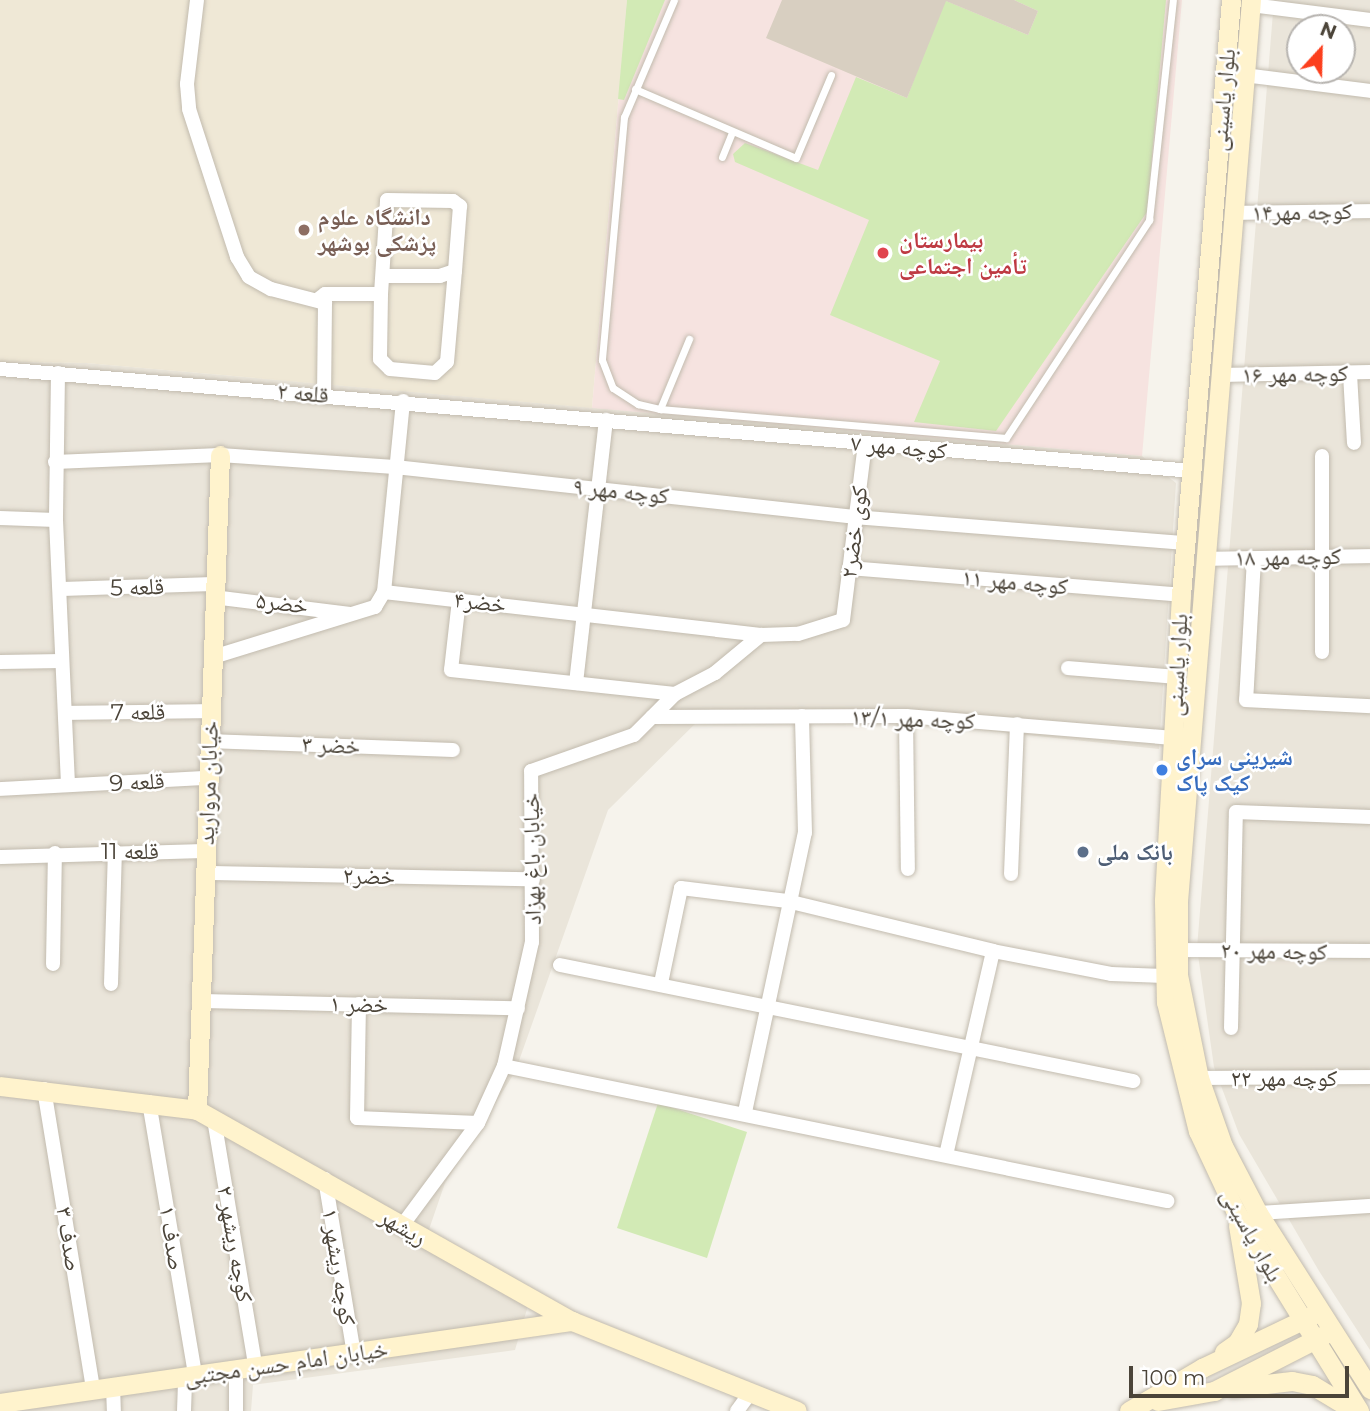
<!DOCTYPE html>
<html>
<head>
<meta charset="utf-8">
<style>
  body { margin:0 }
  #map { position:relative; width:1370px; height:1411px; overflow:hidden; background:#f6f3ec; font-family:Montserrat,"Noto Naskh Arabic",sans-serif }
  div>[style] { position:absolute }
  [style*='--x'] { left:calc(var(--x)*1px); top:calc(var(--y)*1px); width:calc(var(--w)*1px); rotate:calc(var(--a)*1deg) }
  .residential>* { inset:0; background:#eae5da }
  .education>* { inset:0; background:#efe8d6 }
  .medical>* { inset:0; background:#f6e3e0 }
  .green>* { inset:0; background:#d2eab5 }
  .building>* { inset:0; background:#d8cfc1 }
  .roads { filter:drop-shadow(0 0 2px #c2bbae) drop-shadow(0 0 2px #c2bbae) }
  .lane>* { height:7px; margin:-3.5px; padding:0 3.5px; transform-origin:3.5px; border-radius:3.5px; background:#fff }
  .street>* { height:14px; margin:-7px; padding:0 7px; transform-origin:7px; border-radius:7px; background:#fff }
  .secondary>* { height:19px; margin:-9.5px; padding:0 9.5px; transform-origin:9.5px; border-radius:9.5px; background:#fff3cd }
  .dots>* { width:19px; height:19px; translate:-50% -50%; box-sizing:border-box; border:4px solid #fff; border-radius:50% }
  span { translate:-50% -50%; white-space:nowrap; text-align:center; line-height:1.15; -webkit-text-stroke:5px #fff; paint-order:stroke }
  .street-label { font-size:23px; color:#4b4439 }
  .education-label { font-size:23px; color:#785e54; font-weight:700 }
  .left { translate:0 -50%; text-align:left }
  .health-label { font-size:23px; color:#be3a42; font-weight:700 }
  .shop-label { font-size:23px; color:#366cbe; font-weight:700 }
  .service-label { font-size:23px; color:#4e5e75; font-weight:700 }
  .north { position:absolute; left:1286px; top:14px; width:70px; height:70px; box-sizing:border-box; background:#fff; border:2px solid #b7b4b0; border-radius:50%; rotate:22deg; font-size:19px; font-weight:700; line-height:28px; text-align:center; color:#4b4439 }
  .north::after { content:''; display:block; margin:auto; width:24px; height:32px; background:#fc3f1d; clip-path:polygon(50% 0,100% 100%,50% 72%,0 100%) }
  .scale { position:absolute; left:1129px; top:1366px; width:220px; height:32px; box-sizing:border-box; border:4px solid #4b4439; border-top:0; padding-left:9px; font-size:21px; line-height:24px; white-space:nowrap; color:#4b4439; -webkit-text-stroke:5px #fff; paint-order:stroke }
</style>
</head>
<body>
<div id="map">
  <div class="residential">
    <i style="clip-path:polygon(evenodd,1274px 0,1370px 0,1370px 1350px,1319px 1271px,1239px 1134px,1214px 1067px,1197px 948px,1274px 0,1300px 28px,1342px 28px,1342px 70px,1300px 70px,1300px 28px)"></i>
    <i style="clip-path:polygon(0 362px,86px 363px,1142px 456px,1176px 483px,1159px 749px,822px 713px,710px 709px,608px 810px,515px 1072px,445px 1183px,425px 1241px,532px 1292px,515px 1350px,253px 1385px,251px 1411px,0 1411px)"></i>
  </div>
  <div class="education">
    <i style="clip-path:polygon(0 0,627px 0,592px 408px,86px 363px,0 362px)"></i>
  </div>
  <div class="medical">
    <i style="clip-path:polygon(627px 0,1182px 0,1142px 456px,592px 408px)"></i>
  </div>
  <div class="green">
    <i style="clip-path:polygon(627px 0,665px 0,624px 100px,618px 99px)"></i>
    <i style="clip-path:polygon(944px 0,1028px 35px,1038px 11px,1014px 0,1166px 0,1147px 212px,996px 431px,914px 422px,940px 361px,830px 315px,869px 220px,735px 162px,733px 154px,745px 143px,818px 170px,856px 77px,907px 98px)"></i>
    <i style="clip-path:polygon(658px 1103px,747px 1132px,707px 1258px,617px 1228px)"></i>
  </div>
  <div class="building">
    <i style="clip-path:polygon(782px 0,1014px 0,1038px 11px,1028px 35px,946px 1px,907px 98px,766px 38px)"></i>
  </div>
  <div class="roads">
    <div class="lane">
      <i style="--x:674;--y:0;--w:127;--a:113.1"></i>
      <i style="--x:624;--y:117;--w:244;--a:95.2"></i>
      <i style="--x:602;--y:360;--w:30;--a:69"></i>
      <i style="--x:613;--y:388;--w:30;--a:33"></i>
      <i style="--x:638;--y:404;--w:23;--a:13"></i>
      <i style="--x:660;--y:409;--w:347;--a:4.8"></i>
      <i style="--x:1006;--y:438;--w:261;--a:-56.7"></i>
      <i style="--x:1149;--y:220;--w:221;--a:-83.8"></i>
      <i style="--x:635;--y:89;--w:175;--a:23.2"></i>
      <i style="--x:796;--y:158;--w:90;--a:-67.1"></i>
      <i style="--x:722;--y:157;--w:27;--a:-68"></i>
      <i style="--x:660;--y:409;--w:76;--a:-67.5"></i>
    </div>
    <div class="street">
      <i style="--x:197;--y:0;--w:85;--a:96.8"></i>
      <i style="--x:187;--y:84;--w:25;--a:85"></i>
      <i style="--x:189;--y:109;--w:156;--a:72"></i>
      <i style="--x:237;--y:257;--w:23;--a:59"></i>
      <i style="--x:249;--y:277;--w:25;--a:29"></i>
      <i style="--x:271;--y:289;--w:56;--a:14.5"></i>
      <i style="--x:325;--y:303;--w:92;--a:90.6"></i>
      <i style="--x:1251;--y:5;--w:120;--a:7.2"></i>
      <i style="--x:1244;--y:75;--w:127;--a:7.2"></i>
      <i style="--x:1233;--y:213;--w:137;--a:-0.8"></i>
      <i style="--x:381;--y:294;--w:65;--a:90.9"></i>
      <i style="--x:380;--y:359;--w:14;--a:45"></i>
      <i style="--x:390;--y:369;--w:45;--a:5.1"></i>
      <i style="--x:435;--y:373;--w:16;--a:-43"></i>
      <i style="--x:447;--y:362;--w:91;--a:-85"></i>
      <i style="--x:317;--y:300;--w:10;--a:-37"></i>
      <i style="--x:325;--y:294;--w:56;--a:0"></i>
      <i style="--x:381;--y:294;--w:94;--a:-86.3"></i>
      <i style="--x:387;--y:200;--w:66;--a:0.9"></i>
      <i style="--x:453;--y:201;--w:9;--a:36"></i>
      <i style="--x:460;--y:206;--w:65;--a:94.4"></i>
      <i style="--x:455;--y:271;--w:16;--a:162"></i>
      <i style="--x:440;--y:276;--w:57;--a:180"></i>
      <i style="--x:0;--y:369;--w:1197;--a:4.89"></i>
      <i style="--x:58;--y:373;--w:147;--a:90.8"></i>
      <i style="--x:56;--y:520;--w:265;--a:87.4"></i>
      <i style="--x:1350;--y:374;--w:69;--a:86.7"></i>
      <i style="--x:1220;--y:375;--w:150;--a:-1.1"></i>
      <i style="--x:55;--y:462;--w:165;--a:-2.4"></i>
      <i style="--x:220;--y:455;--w:175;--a:3.9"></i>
      <i style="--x:395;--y:467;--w:462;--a:6.2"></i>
      <i style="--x:854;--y:517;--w:333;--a:4.5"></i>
      <i style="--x:0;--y:518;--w:56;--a:2"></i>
      <i style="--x:1205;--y:559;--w:165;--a:-1"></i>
      <i style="--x:1254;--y:559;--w:141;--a:93.2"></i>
      <i style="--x:1246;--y:700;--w:124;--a:2.8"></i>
      <i style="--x:849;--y:568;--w:333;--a:4.6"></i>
      <i style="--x:62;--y:589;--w:151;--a:-1.9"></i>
      <i style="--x:384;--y:592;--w:192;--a:-84.3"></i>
      <i style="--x:213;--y:597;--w:138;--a:7.1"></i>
      <i style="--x:459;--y:600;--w:70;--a:96.5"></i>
      <i style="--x:451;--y:670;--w:225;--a:6.1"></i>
      <i style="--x:1322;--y:652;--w:196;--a:-90"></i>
      <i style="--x:213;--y:657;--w:170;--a:-17.2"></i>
      <i style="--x:375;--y:607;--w:17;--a:-59"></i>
      <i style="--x:384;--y:592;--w:379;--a:6.5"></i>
      <i style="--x:0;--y:662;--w:62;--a:-0.9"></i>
      <i style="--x:1068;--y:668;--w:109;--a:4.7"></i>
      <i style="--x:576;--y:683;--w:265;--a:-83.5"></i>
      <i style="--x:66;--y:713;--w:145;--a:-0.8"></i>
      <i style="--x:906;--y:716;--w:153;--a:89.3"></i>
      <i style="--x:652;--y:717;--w:254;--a:-0.2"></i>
      <i style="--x:906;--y:716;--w:268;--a:4.7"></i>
      <i style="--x:208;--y:741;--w:245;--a:2.1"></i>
      <i style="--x:0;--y:789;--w:206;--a:-3.1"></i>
      <i style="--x:0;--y:857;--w:205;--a:-1.7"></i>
      <i style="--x:206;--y:873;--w:327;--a:1.1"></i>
      <i style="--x:1011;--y:874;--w:150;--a:-87.7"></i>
      <i style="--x:1178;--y:950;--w:192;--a:0.3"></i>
      <i style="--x:53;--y:964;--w:111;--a:-89"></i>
      <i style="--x:560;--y:965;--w:585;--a:11.44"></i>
      <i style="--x:661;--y:983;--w:97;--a:-78.1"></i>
      <i style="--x:681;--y:888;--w:107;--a:7"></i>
      <i style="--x:787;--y:901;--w:212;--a:13.6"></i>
      <i style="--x:993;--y:951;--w:120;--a:11"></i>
      <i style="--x:1111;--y:974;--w:53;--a:2.2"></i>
      <i style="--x:111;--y:984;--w:133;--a:-88.3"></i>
      <i style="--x:199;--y:1001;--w:319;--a:1.3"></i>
      <i style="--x:359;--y:1004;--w:114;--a:91"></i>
      <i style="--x:357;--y:1118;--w:121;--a:2.4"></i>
      <i style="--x:1231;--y:1028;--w:216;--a:-88.7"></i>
      <i style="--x:1236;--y:812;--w:134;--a:2.1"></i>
      <i style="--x:504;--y:1066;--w:677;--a:11.51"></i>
      <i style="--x:1199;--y:1078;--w:171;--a:-0.3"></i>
      <i style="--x:44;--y:1089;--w:303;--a:80.7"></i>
      <i style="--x:149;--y:1102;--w:277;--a:80.4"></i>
      <i style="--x:745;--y:1112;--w:285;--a:-77.9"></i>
      <i style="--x:805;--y:833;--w:117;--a:-91.5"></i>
      <i style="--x:214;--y:1119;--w:254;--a:80.5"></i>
      <i style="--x:946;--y:1155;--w:209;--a:-77"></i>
      <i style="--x:325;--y:1179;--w:178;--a:80.6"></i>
      <i style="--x:1258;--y:1213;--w:112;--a:-3.6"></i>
      <i style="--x:401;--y:1227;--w:129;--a:-53.5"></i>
      <i style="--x:478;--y:1123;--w:63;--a:-65.5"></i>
      <i style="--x:504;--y:1066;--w:127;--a:-77.3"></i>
      <i style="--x:532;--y:942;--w:171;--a:-90.3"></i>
      <i style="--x:531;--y:771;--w:109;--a:-19.3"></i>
      <i style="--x:634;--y:735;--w:58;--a:-45"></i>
      <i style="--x:675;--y:694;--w:45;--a:-27.7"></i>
      <i style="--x:715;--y:673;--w:60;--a:-39.6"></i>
      <i style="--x:761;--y:635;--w:37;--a:-2"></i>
      <i style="--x:798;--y:634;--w:47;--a:-17.3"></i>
      <i style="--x:843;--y:620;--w:177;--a:-82.9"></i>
      <i style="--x:113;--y:1386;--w:25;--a:88"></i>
      <i style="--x:184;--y:1411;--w:35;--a:-88"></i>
      <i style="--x:236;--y:1411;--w:40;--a:-90"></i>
      <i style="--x:737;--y:1411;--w:22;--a:-54"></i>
    </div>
    <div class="secondary">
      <i style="--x:1231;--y:0;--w:597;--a:94.8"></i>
      <i style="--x:1181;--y:595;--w:306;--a:93.2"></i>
      <i style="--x:1164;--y:901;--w:101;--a:88.9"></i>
      <i style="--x:1166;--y:1002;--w:133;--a:76.1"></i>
      <i style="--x:1198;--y:1131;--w:87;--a:64.9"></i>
      <i style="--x:1235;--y:1210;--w:236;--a:58.3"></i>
      <i style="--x:1251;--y:0;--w:904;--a:94.63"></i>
      <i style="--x:1178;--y:901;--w:74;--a:90"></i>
      <i style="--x:1178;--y:975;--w:105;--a:78.5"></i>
      <i style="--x:1199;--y:1078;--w:72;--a:70.6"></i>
      <i style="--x:1223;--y:1146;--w:76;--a:62.4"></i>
      <i style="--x:1258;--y:1213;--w:209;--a:57.5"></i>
      <i style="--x:0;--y:1086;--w:198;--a:6.9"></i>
      <i style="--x:197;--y:1110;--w:430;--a:29.4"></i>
      <i style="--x:572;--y:1321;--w:242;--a:21.8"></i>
      <i style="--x:197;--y:1110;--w:655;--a:-87.99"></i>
      <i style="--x:1224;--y:1352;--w:16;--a:-35"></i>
      <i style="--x:1237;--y:1343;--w:22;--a:-60"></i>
      <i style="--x:1248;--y:1324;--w:21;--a:-82"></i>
      <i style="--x:1251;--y:1303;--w:79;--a:-99.5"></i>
      <i style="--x:1232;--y:1388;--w:60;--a:-6.7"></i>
      <i style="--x:1292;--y:1381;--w:20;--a:11"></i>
      <i style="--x:1312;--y:1385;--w:50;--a:31.2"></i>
      <i style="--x:1158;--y:1401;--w:57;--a:-10.1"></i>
      <i style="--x:1214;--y:1391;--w:123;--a:-27"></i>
      <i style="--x:0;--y:1403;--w:578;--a:-8.16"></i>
      <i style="--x:1129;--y:1411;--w:85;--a:-30.5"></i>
      <i style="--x:1202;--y:1368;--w:121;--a:-25.5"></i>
    </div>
  </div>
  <div class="dots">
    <i style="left:304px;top:230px;background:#8d6e63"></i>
    <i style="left:883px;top:253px;background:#e0444e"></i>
    <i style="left:1162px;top:770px;background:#3f7fe0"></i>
    <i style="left:1083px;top:852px;background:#5c6f8a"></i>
  </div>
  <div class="street-label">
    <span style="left:1223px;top:100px;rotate:-85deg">بلوار یاسینی</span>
    <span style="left:1302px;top:212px;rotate:-1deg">کوچه مهر۱۴</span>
    <span style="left:1295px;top:374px;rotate:-1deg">کوچه مهر ۱۶</span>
    <span style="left:303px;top:393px;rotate:5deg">قلعه ۲</span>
    <span style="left:899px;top:447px;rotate:5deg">کوچه مهر ۷</span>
    <span style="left:621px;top:491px;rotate:6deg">کوچه مهر ۹</span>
    <span style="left:854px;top:532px;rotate:-83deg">کوی خضر۲</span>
    <span style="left:1288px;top:557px;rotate:-1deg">کوچه مهر ۱۸</span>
    <span style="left:1015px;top:582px;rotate:5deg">کوچه مهر ۱۱</span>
    <span style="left:137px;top:587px;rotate:-2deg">قلعه 5</span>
    <span style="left:480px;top:602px;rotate:6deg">خضر۴</span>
    <span style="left:282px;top:603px;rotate:6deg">خضر۵</span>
    <span style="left:1177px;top:665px;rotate:-87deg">بلوار یاسینی</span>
    <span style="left:138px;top:712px;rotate:-1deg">قلعه 7</span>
    <span style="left:913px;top:719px;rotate:2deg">کوچه مهر ۱۳/۱</span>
    <span style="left:331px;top:745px;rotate:2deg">خضر ۳</span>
    <span style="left:137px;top:782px;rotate:-3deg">قلعه 9</span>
    <span style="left:208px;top:783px;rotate:-88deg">خیابان مروارید</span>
    <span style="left:130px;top:851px">قلعه 11</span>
    <span style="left:532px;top:859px;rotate:-91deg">خیابان باغ بهزاد</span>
    <span style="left:369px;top:876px;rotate:1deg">خضر۲</span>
    <span style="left:1274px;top:951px;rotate:1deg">کوچه مهر ۲۰</span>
    <span style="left:359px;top:1004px;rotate:1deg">خضر ۱</span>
    <span style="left:1284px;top:1078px">کوچه مهر ۲۲</span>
    <span style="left:403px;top:1227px;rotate:30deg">ریشهر</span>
    <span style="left:1252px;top:1235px;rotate:61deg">بلوار یاسینی</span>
    <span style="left:172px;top:1238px;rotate:81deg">صدف ۱</span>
    <span style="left:69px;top:1239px;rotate:81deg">صدف ۳</span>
    <span style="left:235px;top:1244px;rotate:80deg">کوچه ریشهر ۲</span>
    <span style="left:339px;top:1267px;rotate:81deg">کوچه ریشهر ۱</span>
    <span style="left:286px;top:1363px;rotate:-8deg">خیابان امام حسن مجتبی</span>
  </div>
  <div class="education-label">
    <span class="left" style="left:318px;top:230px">دانشگاه علوم<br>پزشکی بوشهر</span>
  </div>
  <div class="health-label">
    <span class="left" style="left:899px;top:253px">بیمارستان<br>تأمین اجتماعی</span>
  </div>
  <div class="shop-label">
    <span class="left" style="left:1176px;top:770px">شیرینی سرای<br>کیک پاک</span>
  </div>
  <div class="service-label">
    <span class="left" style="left:1097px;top:852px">بانک ملی</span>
  </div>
  <div class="north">N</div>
  <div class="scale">100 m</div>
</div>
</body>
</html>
